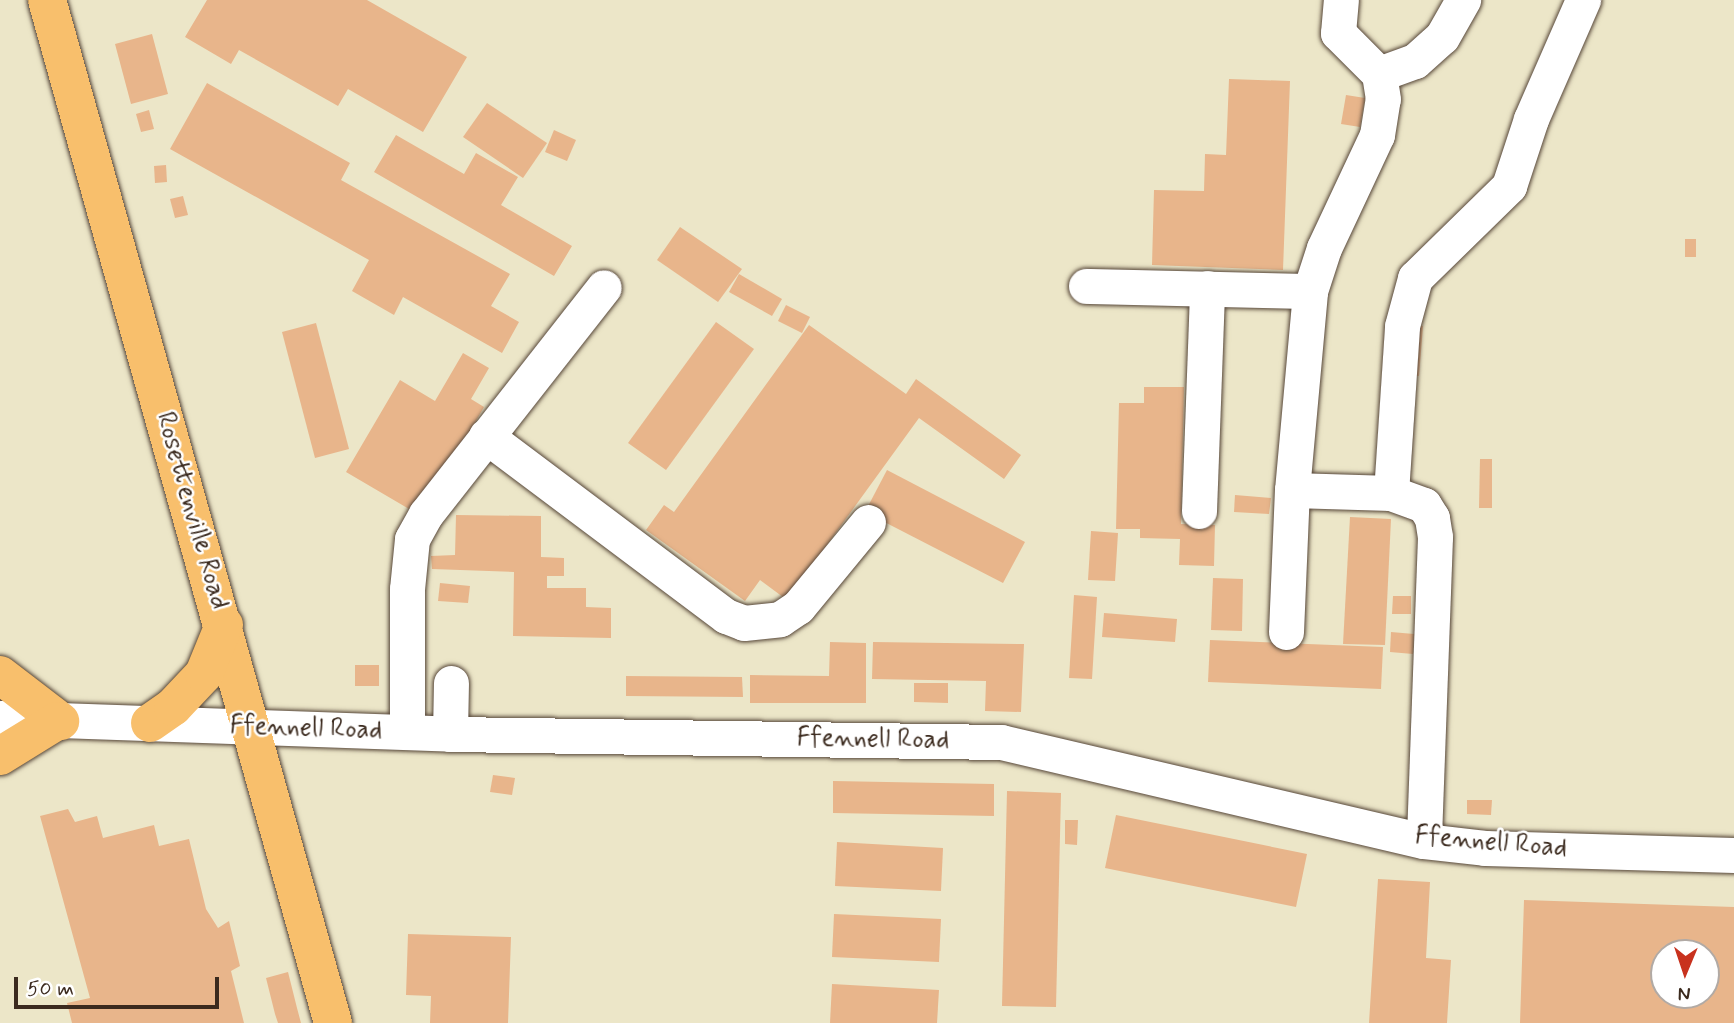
<!DOCTYPE html>
<html>
<head>
<meta charset="utf-8">
<style>
  body { margin:0 }
  #map { position:relative; width:1734px; height:1023px; overflow:hidden; background:#ece6c8; font-family:Mynerve,sans-serif }
  div>[style] { position:absolute }
  [style*='--x'] { left:calc(var(--x)*1px); top:calc(var(--y)*1px); width:calc(var(--w)*1px); rotate:calc(var(--a)*1deg) }
  .building>* { inset:0; background:#e8b58b }
  .roads { filter:drop-shadow(0 0 2px #564638) drop-shadow(0 0 2px #564638) }
  .minor>* { height:35px; margin:-17.5px; padding:0 17.5px; transform-origin:17.5px; border-radius:17.5px; background:#fff }
  .major>* { height:38px; margin:-19px; padding:0 19px; transform-origin:19px; border-radius:19px; background:#f8bf6c }
  span { translate:-50% -50%; white-space:nowrap; text-align:center; line-height:1.15; -webkit-text-stroke:5px #fff; paint-order:stroke }
  .street-label { font-size:26px; color:#3b2a1e }
  .north { position:absolute; left:1650px; top:939px; width:70px; height:70px; box-sizing:border-box; background:#fff; border:2px solid #b1aaa5; border-radius:50%; rotate:182deg; font-size:19px; font-weight:700; line-height:28px; text-align:center; color:#3b2a1e }
  .north::after { content:''; display:block; margin:auto; width:24px; height:32px; background:#c8321e; clip-path:polygon(50% 0,100% 100%,50% 72%,0 100%) }
  .scale { position:absolute; left:14px; top:977px; width:205px; height:32px; box-sizing:border-box; border:4px solid #3b2a1e; border-top:0; padding-left:9px; font-size:21px; line-height:24px; white-space:nowrap; color:#3b2a1e; -webkit-text-stroke:5px #fff; paint-order:stroke }
</style>
</head>
<body>
<div id="map">
  <div class="building">
    <i style="clip-path:polygon(207px 0,367px 0,467px 57px,423px 132px,348px 89px,338px 106px,239px 50px,231px 64px,185px 37px)"></i>
    <i style="clip-path:polygon(152px 34px,168px 94px,131px 104px,115px 44px)"></i>
    <i style="clip-path:polygon(1229px 79px,1290px 81px,1283px 270px,1152px 265px,1154px 190px,1204px 191px,1205px 154px,1226px 155px)"></i>
    <i style="clip-path:polygon(207px 83px,350px 163px,341px 180px,510px 274px,491px 306px,519px 322px,502px 353px,403px 297px,394px 315px,352px 291px,369px 260px,170px 149px)"></i>
    <i style="clip-path:polygon(1346px 95px,1365px 98px,1360px 127px,1341px 124px)"></i>
    <i style="clip-path:polygon(487px 103px,547px 143px,523px 178px,463px 137px)"></i>
    <i style="clip-path:polygon(149px 110px,154px 129px,141px 132px,136px 114px)"></i>
    <i style="clip-path:polygon(554px 130px,576px 140px,567px 161px,545px 152px)"></i>
    <i style="clip-path:polygon(396px 135px,464px 174px,476px 153px,518px 177px,501px 205px,572px 246px,554px 276px,374px 172px)"></i>
    <i style="clip-path:polygon(166px 165px,167px 182px,155px 183px,154px 166px)"></i>
    <i style="clip-path:polygon(183px 196px,188px 215px,175px 218px,170px 199px)"></i>
    <i style="clip-path:polygon(680px 227px,742px 269px,718px 302px,657px 260px)"></i>
    <i style="clip-path:polygon(1685px 239px,1696px 239px,1696px 257px,1685px 257px)"></i>
    <i style="clip-path:polygon(739px 274px,782px 299px,772px 316px,729px 292px)"></i>
    <i style="clip-path:polygon(786px 305px,810px 317px,802px 333px,778px 321px)"></i>
    <i style="clip-path:polygon(716px 322px,754px 349px,666px 470px,628px 443px)"></i>
    <i style="clip-path:polygon(316px 323px,349px 449px,315px 458px,282px 332px)"></i>
    <i style="clip-path:polygon(1405px 324px,1423px 326px,1419px 376px,1401px 374px)"></i>
    <i style="clip-path:polygon(809px 325px,906px 394px,916px 379px,1021px 455px,1004px 479px,919px 418px,787px 600px,760px 580px,745px 601px,646px 530px,664px 505px,674px 512px)"></i>
    <i style="clip-path:polygon(463px 353px,489px 368px,471px 399px,484px 407px,421px 516px,346px 472px,400px 380px,435px 401px)"></i>
    <i style="clip-path:polygon(1144px 387px,1184px 387px,1181px 524px,1215px 525px,1214px 566px,1179px 565px,1180px 539px,1140px 538px,1140px 529px,1116px 529px,1119px 403px,1144px 403px)"></i>
    <i style="clip-path:polygon(1480px 459px,1492px 459px,1492px 508px,1479px 508px)"></i>
    <i style="clip-path:polygon(887px 470px,1025px 542px,1003px 583px,865px 512px)"></i>
    <i style="clip-path:polygon(1235px 495px,1271px 498px,1269px 514px,1234px 512px)"></i>
    <i style="clip-path:polygon(456px 515px,541px 516px,541px 557px,564px 558px,564px 576px,547px 576px,547px 588px,586px 588px,586px 607px,611px 608px,611px 638px,513px 636px,514px 572px,432px 569px,431px 556px,455px 555px)"></i>
    <i style="clip-path:polygon(1350px 517px,1391px 519px,1385px 645px,1343px 644px)"></i>
    <i style="clip-path:polygon(1091px 531px,1118px 533px,1115px 581px,1088px 580px)"></i>
    <i style="clip-path:polygon(1213px 578px,1243px 579px,1242px 631px,1211px 630px)"></i>
    <i style="clip-path:polygon(440px 583px,470px 586px,468px 603px,438px 601px)"></i>
    <i style="clip-path:polygon(1074px 595px,1097px 597px,1092px 679px,1069px 678px)"></i>
    <i style="clip-path:polygon(1393px 596px,1411px 596px,1411px 614px,1392px 614px)"></i>
    <i style="clip-path:polygon(1104px 613px,1177px 619px,1175px 642px,1102px 637px)"></i>
    <i style="clip-path:polygon(1391px 632px,1414px 634px,1413px 654px,1390px 652px)"></i>
    <i style="clip-path:polygon(1210px 640px,1383px 647px,1381px 689px,1208px 682px)"></i>
    <i style="clip-path:polygon(830px 642px,866px 643px,866px 703px,750px 703px,750px 675px,829px 676px)"></i>
    <i style="clip-path:polygon(873px 642px,1024px 644px,1021px 712px,985px 711px,986px 681px,872px 679px)"></i>
    <i style="clip-path:polygon(355px 665px,379px 665px,379px 686px,355px 686px)"></i>
    <i style="clip-path:polygon(626px 676px,742px 677px,743px 697px,626px 696px)"></i>
    <i style="clip-path:polygon(914px 683px,948px 683px,948px 703px,914px 702px)"></i>
    <i style="clip-path:polygon(493px 775px,515px 778px,512px 795px,490px 792px)"></i>
    <i style="clip-path:polygon(833px 781px,994px 784px,994px 816px,833px 813px)"></i>
    <i style="clip-path:polygon(1007px 791px,1061px 793px,1056px 1007px,1002px 1006px)"></i>
    <i style="clip-path:polygon(1467px 800px,1492px 800px,1491px 815px,1467px 814px)"></i>
    <i style="clip-path:polygon(68px 809px,75px 822px,97px 816px,103px 838px,154px 825px,159px 846px,189px 839px,206px 909px,218px 928px,229px 921px,240px 966px,231px 971px,244px 1023px,72px 1023px,67px 1003px,90px 998px,40px 816px)"></i>
    <i style="clip-path:polygon(1116px 815px,1307px 854px,1296px 907px,1105px 868px)"></i>
    <i style="clip-path:polygon(1065px 820px,1078px 820px,1077px 845px,1065px 844px)"></i>
    <i style="clip-path:polygon(837px 842px,943px 848px,941px 891px,835px 886px)"></i>
    <i style="clip-path:polygon(1378px 879px,1430px 882px,1426px 958px,1451px 960px,1447px 1023px,1369px 1023px)"></i>
    <i style="clip-path:polygon(evenodd,1524px 900px,1734px 907px,1734px 1023px,1520px 1023px,1524px 900px,1664px 953px,1706px 953px,1706px 995px,1664px 995px,1664px 953px)"></i>
    <i style="clip-path:polygon(834px 914px,941px 919px,939px 962px,832px 957px)"></i>
    <i style="clip-path:polygon(408px 934px,511px 937px,508px 1023px,430px 1023px,431px 996px,406px 995px)"></i>
    <i style="clip-path:polygon(288px 972px,297px 1008px,301px 1023px,278px 1023px,275px 1014px,266px 978px)"></i>
    <i style="clip-path:polygon(832px 984px,939px 990px,937px 1023px,830px 1023px)"></i>
  </div>
  <div class="roads">
    <div class="minor">
      <i style="--x:1379;--y:74;--w:38;--a:-20"></i>
      <i style="--x:1415;--y:61;--w:36;--a:-42"></i>
      <i style="--x:1442;--y:37;--w:43;--a:-60.4"></i>
      <i style="--x:1086;--y:286;--w:224;--a:1.3"></i>
      <i style="--x:486;--y:436;--w:300;--a:36.9"></i>
      <i style="--x:726;--y:616;--w:19;--a:21"></i>
      <i style="--x:744;--y:623;--w:36;--a:-6"></i>
      <i style="--x:780;--y:619;--w:22;--a:-34"></i>
      <i style="--x:798;--y:607;--w:110;--a:-50.5"></i>
      <i style="--x:1292;--y:490;--w:99;--a:1.7"></i>
      <i style="--x:1391;--y:493;--w:35;--a:20"></i>
      <i style="--x:1424;--y:505;--w:15;--a:58"></i>
      <i style="--x:1432;--y:518;--w:19;--a:81"></i>
      <i style="--x:1435;--y:537;--w:304;--a:92.1"></i>
      <i style="--x:1391;--y:493;--w:167;--a:-86.2"></i>
      <i style="--x:1402;--y:326;--w:50;--a:-74.8"></i>
      <i style="--x:1415;--y:278;--w:132;--a:-44.4"></i>
      <i style="--x:1509;--y:186;--w:71;--a:-71.8"></i>
      <i style="--x:1531;--y:119;--w:130;--a:-66.4"></i>
      <i style="--x:1199;--y:511;--w:223;--a:-87.9"></i>
      <i style="--x:1286;--y:632;--w:142;--a:-87.6"></i>
      <i style="--x:1292;--y:490;--w:200;--a:-84.8"></i>
      <i style="--x:1310;--y:291;--w:45;--a:-72"></i>
      <i style="--x:1324;--y:248;--w:125;--a:-64.9"></i>
      <i style="--x:1377;--y:135;--w:36;--a:-81"></i>
      <i style="--x:1383;--y:99;--w:25;--a:-99"></i>
      <i style="--x:1379;--y:74;--w:58;--a:-135"></i>
      <i style="--x:1338;--y:33;--w:33;--a:-85"></i>
      <i style="--x:0;--y:718;--w:450;--a:2"></i>
      <i style="--x:450;--y:734;--w:551;--a:0.83"></i>
      <i style="--x:1001;--y:742;--w:434;--a:13.2"></i>
      <i style="--x:1424;--y:841;--w:61;--a:6.5"></i>
      <i style="--x:1485;--y:848;--w:249;--a:1.6"></i>
      <i style="--x:407;--y:732;--w:143;--a:-90"></i>
      <i style="--x:407;--y:589;--w:50;--a:-84.3"></i>
      <i style="--x:412;--y:539;--w:29;--a:-61"></i>
      <i style="--x:426;--y:514;--w:288;--a:-51.9"></i>
      <i style="--x:450;--y:734;--w:51;--a:-88.9"></i>
    </div>
    <div class="major">
      <i style="--x:47;--y:0;--w:1062;--a:74.38"></i>
      <i style="--x:0;--y:675;--w:76;--a:37.5"></i>
      <i style="--x:150;--y:723;--w:28;--a:-35"></i>
      <i style="--x:173;--y:707;--w:45;--a:-46.8"></i>
      <i style="--x:204;--y:674;--w:53;--a:-67.8"></i>
      <i style="--x:0;--y:756;--w:67;--a:-31.6"></i>
    </div>
  </div>
  <div class="street-label">
    <span style="left:191px;top:511px;rotate:74deg">Rosettenville Road</span>
    <span style="left:306px;top:729px;rotate:2deg">Ffennell Road</span>
    <span style="left:873px;top:740px;rotate:1deg">Ffennell Road</span>
    <span style="left:1491px;top:843px;rotate:5deg">Ffennell Road</span>
  </div>
  <div class="north">N</div>
  <div class="scale">50 m</div>
</div>
</body>
</html>
